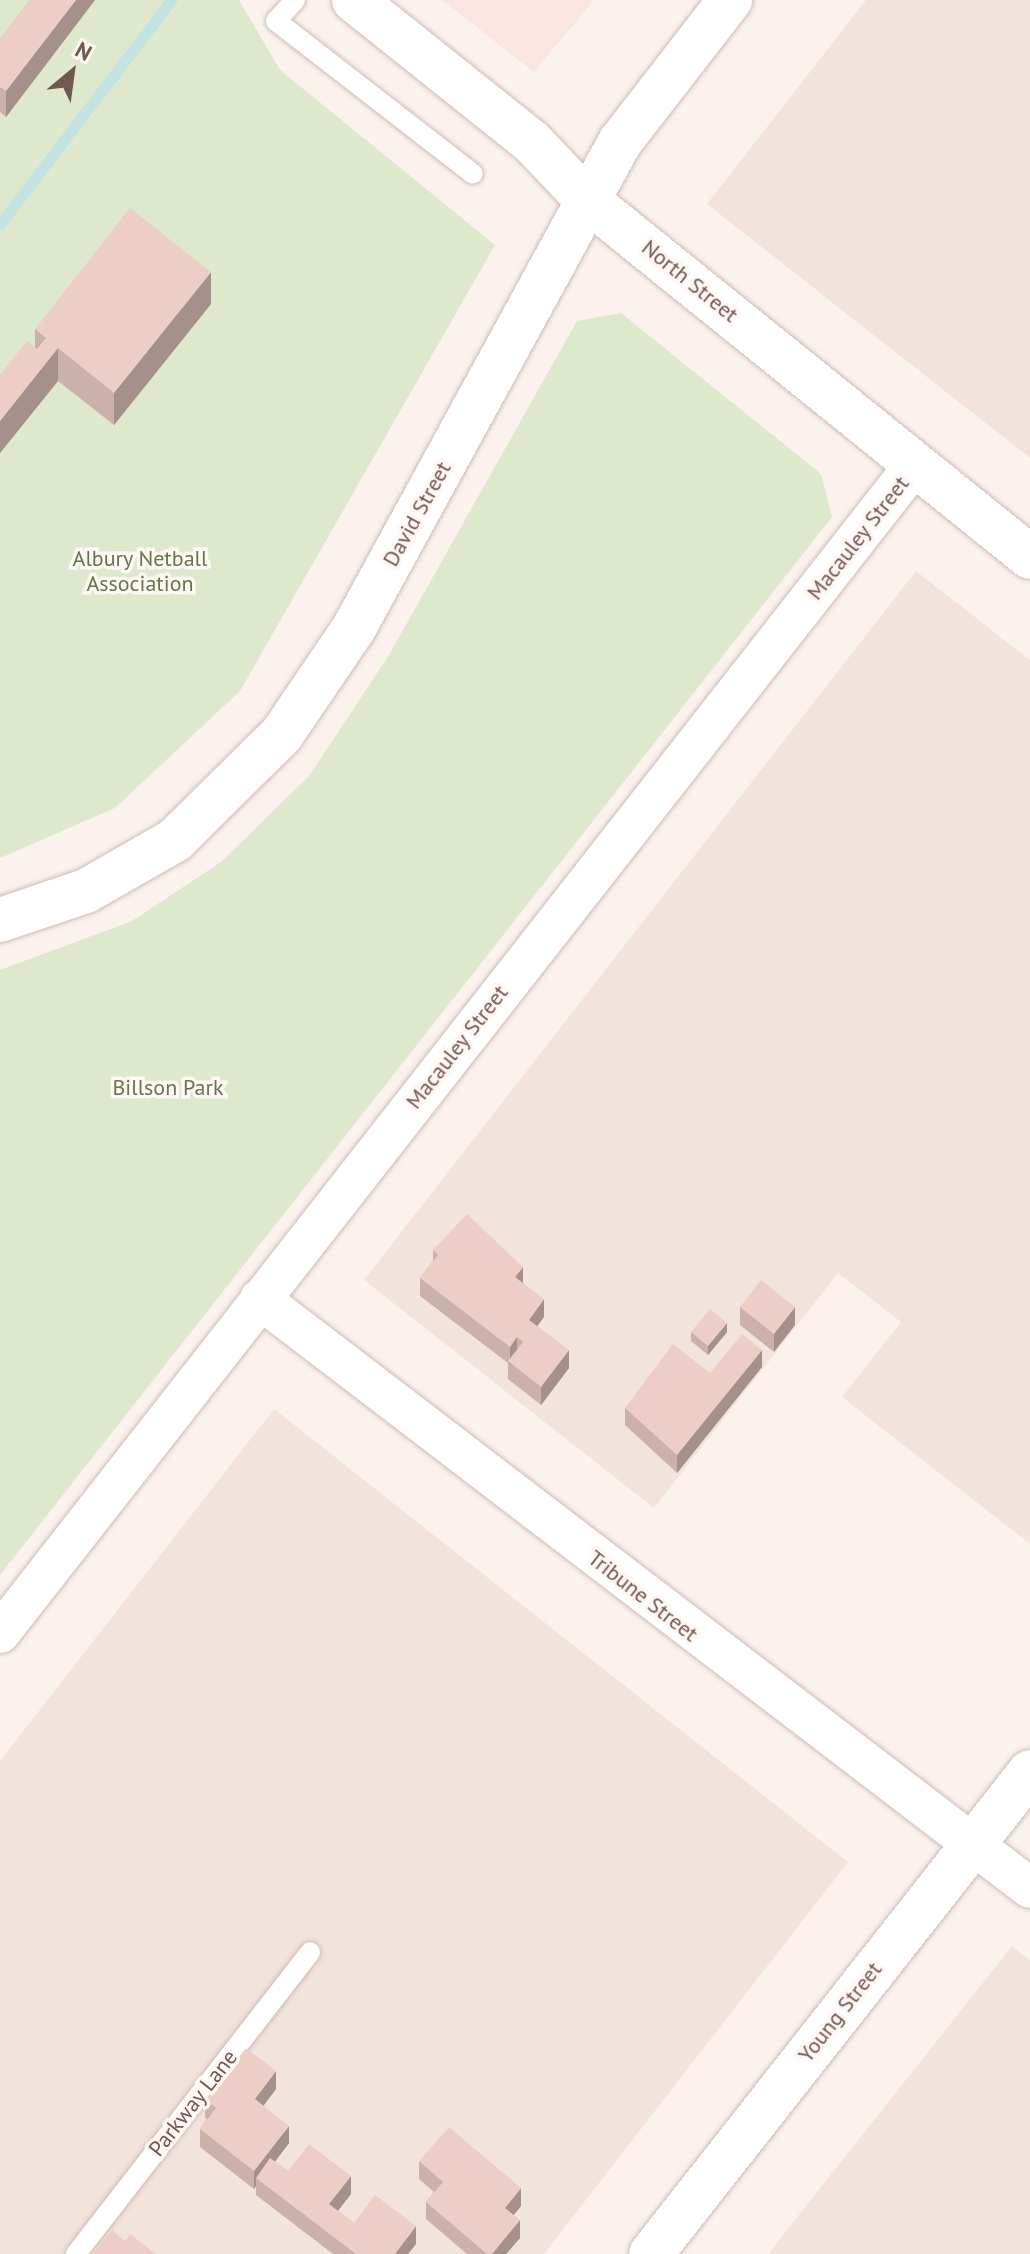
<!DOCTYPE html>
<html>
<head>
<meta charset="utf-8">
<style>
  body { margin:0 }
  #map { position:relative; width:1030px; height:2254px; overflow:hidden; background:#fbf2ed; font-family:"PT Sans",sans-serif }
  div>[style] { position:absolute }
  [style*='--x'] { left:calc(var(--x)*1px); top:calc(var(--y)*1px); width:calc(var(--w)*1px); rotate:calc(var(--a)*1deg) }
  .residential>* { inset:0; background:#f2e3dc }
  .commercial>* { inset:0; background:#fae4e2 }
  .green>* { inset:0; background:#dde8cc }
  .stream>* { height:11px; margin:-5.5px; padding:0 5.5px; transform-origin:5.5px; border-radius:5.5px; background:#c2e3e1 }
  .roads { filter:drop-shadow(0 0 2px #cebbb5) drop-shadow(0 0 2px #cebbb5) }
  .service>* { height:20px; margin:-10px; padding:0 10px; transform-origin:10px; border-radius:10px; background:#fff }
  .minor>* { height:40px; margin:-20px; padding:0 20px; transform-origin:20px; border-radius:20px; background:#fff }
  .tertiary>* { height:44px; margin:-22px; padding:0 22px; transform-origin:22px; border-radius:22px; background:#fff }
  .secondary>* { height:44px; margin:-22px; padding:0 22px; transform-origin:22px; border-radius:22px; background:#fff }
  .wall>* { inset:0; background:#ccb1ab }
  .shaded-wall>* { inset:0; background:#a6908b }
  .building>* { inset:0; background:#edcec7 }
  span { translate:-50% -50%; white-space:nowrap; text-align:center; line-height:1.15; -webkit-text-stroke:7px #fef7f3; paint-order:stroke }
  .street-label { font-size:22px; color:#745651 }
  .park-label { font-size:22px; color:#62784b }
  .north { position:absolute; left:32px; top:32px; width:80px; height:80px; -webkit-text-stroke:6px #fef7f3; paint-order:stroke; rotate:29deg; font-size:22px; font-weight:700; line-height:32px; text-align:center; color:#745651 }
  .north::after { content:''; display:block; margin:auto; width:28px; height:36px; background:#745651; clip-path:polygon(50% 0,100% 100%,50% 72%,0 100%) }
</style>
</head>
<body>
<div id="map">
  <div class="residential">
    <i style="clip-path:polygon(866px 0,1030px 0,1030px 458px,707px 204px)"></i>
    <i style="clip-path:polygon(916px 571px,1030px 660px,1030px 1544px,842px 1397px,901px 1322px,838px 1273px,654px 1508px,364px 1280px)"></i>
    <i style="clip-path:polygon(274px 1409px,848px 1862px,544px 2254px,0 2254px,0 1761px)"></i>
    <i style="clip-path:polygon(1012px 1946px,1030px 1961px,1030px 2254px,768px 2254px)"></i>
  </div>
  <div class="commercial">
    <i style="clip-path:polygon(442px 0,594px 0,534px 72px)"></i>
  </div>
  <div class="green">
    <i style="clip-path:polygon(0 0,239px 0,280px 70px,495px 245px,240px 691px,115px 808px,0 858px)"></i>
    <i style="clip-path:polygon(621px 313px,821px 474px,832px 517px,0 1575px,0 970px,132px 921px,221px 862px,309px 776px,389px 655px,577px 321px)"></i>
  </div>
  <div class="stream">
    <i style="--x:0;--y:224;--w:282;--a:-52.6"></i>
  </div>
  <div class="roads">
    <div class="service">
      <i style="--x:295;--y:0;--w:28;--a:132"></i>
      <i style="--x:276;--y:21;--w:249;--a:37.8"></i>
      <i style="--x:76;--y:2254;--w:382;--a:-52.2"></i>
    </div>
    <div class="minor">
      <i style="--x:260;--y:1299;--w:969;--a:37.41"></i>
      <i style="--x:0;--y:1633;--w:1486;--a:-51.94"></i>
    </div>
    <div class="tertiary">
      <i style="--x:354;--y:0;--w:228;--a:38.6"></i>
      <i style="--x:532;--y:142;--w:79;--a:46.5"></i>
      <i style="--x:586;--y:199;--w:570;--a:38.88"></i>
    </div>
    <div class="secondary">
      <i style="--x:0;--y:920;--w:91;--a:-18.6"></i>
      <i style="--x:86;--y:891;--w:103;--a:-29.8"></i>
      <i style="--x:175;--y:840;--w:151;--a:-44.7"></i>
      <i style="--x:282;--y:734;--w:128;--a:-55.8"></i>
      <i style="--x:354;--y:628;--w:554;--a:-61.31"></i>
      <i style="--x:620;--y:142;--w:180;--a:-52.2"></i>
      <i style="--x:651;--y:2254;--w:613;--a:-51.82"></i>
    </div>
  </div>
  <div class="wall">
    <i style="clip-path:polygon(30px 0,95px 0,6px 117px,0 112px,0 39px)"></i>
    <i style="clip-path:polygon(211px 304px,114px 425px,58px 381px,0 453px,0 375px,35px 347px,35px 329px)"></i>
    <i style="clip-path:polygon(433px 1250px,523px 1283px,544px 1317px,537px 1326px,569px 1368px,541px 1405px,508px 1379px,508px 1363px,420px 1296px,420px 1278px,433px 1261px)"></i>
    <i style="clip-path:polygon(740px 1307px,795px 1325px,774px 1352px,740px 1325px)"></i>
    <i style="clip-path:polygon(691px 1332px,727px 1332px,708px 1355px,691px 1341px)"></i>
    <i style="clip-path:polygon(762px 1367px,677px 1473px,625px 1425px,625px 1408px,710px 1373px)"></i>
    <i style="clip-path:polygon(276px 2089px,263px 2106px,289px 2143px,275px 2162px,288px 2171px,351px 2194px,338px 2211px,354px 2223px,416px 2244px,408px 2254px,333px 2254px,256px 2195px,256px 2186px,254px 2189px,200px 2147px,200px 2129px,207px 2119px,205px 2118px,205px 2100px)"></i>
    <i style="clip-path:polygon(419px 2161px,521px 2206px,514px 2215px,520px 2238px,506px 2254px,467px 2254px,426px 2219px,426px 2202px,434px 2192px,419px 2179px)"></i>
  </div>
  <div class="shaded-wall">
    <i style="clip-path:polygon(76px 0,95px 0,6px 117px,6px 91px)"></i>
    <i style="clip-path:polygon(211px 272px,211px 304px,114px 425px,114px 393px)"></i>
    <i style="clip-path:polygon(58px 348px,58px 381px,0 453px,0 421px)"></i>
    <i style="clip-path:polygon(523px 1267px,523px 1285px,515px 1277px)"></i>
    <i style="clip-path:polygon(544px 1299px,544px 1317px,529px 1337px,529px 1320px)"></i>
    <i style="clip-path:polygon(795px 1307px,795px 1325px,774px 1352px,774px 1334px)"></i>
    <i style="clip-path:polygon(727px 1323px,727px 1332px,708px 1355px,708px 1346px)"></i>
    <i style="clip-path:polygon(517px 1337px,517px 1355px,510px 1365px,510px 1347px)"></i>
    <i style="clip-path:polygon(569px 1350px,569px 1368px,541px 1405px,541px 1387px)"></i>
    <i style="clip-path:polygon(762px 1350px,762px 1367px,677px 1473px,677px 1455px)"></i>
    <i style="clip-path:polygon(276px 2071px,276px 2089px,255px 2117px,255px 2099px)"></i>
    <i style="clip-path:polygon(289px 2126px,289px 2143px,260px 2181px,256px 2178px,256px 2186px,254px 2189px,254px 2171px)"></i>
    <i style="clip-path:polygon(351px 2176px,351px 2194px,329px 2222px,329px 2204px)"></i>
    <i style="clip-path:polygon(521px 2188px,521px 2206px,505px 2225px,505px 2208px)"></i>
    <i style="clip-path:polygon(520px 2220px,520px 2238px,506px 2254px,492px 2254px)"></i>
    <i style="clip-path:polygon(416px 2226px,416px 2244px,408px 2254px,395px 2254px)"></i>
  </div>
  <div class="building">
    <i style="clip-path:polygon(30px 0,76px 0,6px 91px,0 87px,0 39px)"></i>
    <i style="clip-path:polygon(130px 208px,211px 272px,114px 393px,58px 348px,0 421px,0 375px,27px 341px,37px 349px,46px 338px,35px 329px)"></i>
    <i style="clip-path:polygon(467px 1214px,523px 1267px,515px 1277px,544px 1299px,529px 1320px,569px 1350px,541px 1387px,508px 1361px,523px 1342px,517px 1337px,510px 1347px,420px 1278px,438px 1255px,433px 1250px)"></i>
    <i style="clip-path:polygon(761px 1280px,795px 1307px,774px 1334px,740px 1307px)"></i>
    <i style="clip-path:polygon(710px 1309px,727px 1323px,708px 1346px,691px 1332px)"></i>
    <i style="clip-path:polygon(742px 1334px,762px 1350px,677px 1455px,625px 1408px,673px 1344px,710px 1373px)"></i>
    <i style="clip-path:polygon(246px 2048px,276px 2071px,255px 2099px,289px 2126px,254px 2171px,200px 2129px,216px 2108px,205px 2100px)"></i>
    <i style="clip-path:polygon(449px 2127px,521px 2188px,505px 2208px,520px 2220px,492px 2254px,487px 2254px,426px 2202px,443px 2182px,419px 2161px)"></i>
    <i style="clip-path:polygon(309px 2144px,351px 2176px,329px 2204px,354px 2223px,375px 2195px,416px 2226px,395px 2254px,356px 2254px,256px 2178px,270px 2158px,288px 2171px)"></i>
    <i style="clip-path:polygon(112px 2230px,125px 2241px,130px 2234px,156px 2254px,92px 2254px)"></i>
  </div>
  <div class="street-label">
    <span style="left:690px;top:281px;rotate:39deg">North Street</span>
    <span style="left:417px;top:514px;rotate:-61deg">David Street</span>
    <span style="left:858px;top:538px;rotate:-52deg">Macauley Street</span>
    <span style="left:457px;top:1047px;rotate:-52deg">Macauley Street</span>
    <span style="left:643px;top:1596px;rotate:38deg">Tribune Street</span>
    <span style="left:840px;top:2012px;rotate:-52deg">Young Street</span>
    <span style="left:193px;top:2103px;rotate:-52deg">Parkway Lane</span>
  </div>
  <div class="park-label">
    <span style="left:140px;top:571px">Albury Netball<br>Association</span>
    <span style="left:168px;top:1088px">Billson Park</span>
  </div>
  <div class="north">N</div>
</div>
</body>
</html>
